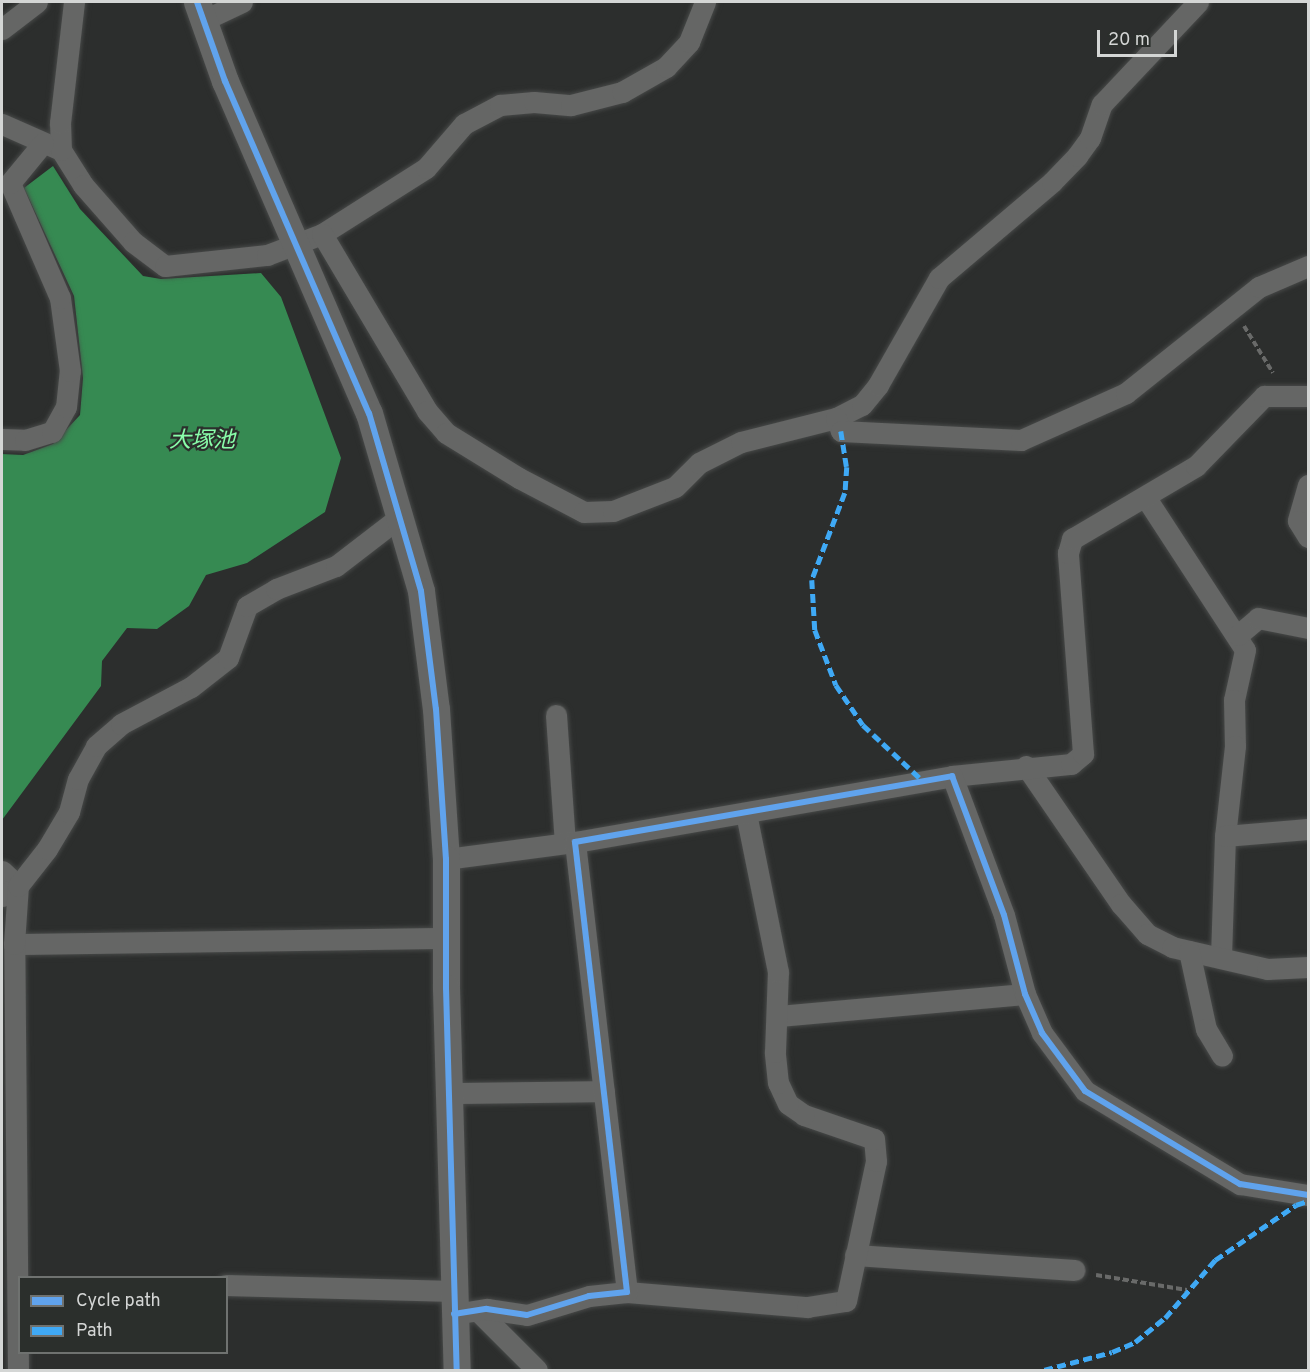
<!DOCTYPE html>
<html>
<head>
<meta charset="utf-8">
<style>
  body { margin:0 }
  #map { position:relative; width:1310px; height:1372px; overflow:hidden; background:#2c2e2d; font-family:Overpass,"Noto Sans JP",sans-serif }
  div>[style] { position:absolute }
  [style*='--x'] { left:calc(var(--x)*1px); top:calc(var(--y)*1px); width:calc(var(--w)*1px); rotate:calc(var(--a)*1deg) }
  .water>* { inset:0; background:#368a52 }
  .path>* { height:4px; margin-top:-2px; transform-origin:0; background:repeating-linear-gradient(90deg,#696a69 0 6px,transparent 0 9px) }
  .roads { filter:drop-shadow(0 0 2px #474948) drop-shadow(0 0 2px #474948) }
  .minor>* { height:21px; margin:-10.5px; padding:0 10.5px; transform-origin:10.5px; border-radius:10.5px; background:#656665 }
  .tertiary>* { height:27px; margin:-13.5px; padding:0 13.5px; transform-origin:13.5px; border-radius:13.5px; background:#656665 }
  .quiet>* { height:4.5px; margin-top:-2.25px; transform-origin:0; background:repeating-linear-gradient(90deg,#3fa9f5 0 9px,transparent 0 13.5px) }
  .cycleway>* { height:6px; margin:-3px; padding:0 3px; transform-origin:3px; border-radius:3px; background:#60a3ed }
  span { translate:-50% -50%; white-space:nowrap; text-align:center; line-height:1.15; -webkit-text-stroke:4.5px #2b2f2c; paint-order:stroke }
  .water-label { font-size:22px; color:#89feaa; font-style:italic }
  .frame { position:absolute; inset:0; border:3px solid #d4d6d5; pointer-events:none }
  .legend { position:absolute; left:18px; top:1276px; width:210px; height:78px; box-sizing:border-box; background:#2b2f2c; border:2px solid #6f7270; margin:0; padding:8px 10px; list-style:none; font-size:18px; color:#d4d6d5 }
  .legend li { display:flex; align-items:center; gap:12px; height:30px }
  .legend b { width:30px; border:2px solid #6f7270 }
  .scale { position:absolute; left:1097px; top:30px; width:80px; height:27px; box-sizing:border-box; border:3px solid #d4d6d5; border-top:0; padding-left:8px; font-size:18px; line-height:21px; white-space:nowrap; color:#d4d6d5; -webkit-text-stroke:4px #2b2f2c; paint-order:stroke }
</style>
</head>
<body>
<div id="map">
  <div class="water">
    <i style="clip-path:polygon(53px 166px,80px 209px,143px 276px,161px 279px,261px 273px,281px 297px,341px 458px,325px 512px,247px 563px,206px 575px,189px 606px,157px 629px,127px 628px,102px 661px,101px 686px,2px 820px,2px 454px,23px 455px,53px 444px,80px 415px,83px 378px,74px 296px,24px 188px)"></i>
  </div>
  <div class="path">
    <i style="--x:1244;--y:326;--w:55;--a:58.3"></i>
    <i style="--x:1096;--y:1275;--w:92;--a:9.4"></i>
  </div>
  <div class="roads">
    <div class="minor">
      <i style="--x:204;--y:20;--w:42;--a:-25.3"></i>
      <i style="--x:2;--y:29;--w:44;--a:-37.6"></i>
      <i style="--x:2;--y:124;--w:64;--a:23.8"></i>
      <i style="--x:61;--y:150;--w:41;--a:57.8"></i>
      <i style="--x:83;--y:185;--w:76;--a:48.7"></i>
      <i style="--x:133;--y:242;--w:40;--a:37"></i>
      <i style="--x:165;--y:266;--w:103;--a:-6.2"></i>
      <i style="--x:267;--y:255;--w:59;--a:-20.9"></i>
      <i style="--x:322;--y:234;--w:123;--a:-32.4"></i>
      <i style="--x:426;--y:168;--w:58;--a:-49.2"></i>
      <i style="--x:464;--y:124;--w:41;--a:-27.8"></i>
      <i style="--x:500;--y:105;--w:34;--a:-5"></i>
      <i style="--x:534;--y:102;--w:37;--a:5"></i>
      <i style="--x:571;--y:105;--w:53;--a:-14.3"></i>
      <i style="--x:622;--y:92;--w:51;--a:-29.6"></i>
      <i style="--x:666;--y:67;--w:34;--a:-47"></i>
      <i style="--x:689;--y:42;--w:43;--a:-68.2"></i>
      <i style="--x:61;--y:150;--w:27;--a:-92"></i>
      <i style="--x:60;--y:123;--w:122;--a:-83.4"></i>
      <i style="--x:322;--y:234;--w:206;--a:59.3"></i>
      <i style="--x:427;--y:411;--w:29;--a:49"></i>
      <i style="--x:446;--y:433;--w:86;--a:31.7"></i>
      <i style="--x:519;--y:478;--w:73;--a:27.6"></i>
      <i style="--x:584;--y:512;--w:29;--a:-2"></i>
      <i style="--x:613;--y:511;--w:66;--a:-21.2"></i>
      <i style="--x:675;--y:487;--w:34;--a:-45"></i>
      <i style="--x:699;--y:463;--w:47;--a:-26.6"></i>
      <i style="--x:741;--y:442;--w:98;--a:-14.2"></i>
      <i style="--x:836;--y:418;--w:29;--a:-27"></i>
      <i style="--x:862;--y:405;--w:26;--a:-51"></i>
      <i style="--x:878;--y:385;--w:123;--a:-60.3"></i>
      <i style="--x:939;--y:278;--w:148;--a:-40.3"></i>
      <i style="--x:1052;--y:182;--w:36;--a:-46"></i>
      <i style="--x:1077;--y:156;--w:22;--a:-54"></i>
      <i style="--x:1090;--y:138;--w:36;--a:-71"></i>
      <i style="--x:1102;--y:104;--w:140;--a:-46.7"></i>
      <i style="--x:836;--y:418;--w:14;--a:69"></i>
      <i style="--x:841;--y:431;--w:180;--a:2.9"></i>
      <i style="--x:1021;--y:440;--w:115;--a:-24.1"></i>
      <i style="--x:1126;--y:393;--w:170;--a:-38.6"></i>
      <i style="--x:1259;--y:287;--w:53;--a:-23.2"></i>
      <i style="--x:2;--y:439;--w:23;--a:2"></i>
      <i style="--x:25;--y:440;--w:28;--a:-17"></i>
      <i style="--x:52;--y:432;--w:29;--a:-61"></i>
      <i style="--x:66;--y:407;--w:36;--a:-84"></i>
      <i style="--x:70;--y:371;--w:74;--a:-97.8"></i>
      <i style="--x:60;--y:298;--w:125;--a:-113.5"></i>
      <i style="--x:10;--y:183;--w:52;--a:-50.5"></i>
      <i style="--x:1308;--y:485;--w:37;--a:106"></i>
      <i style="--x:1298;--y:521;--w:19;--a:58"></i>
      <i style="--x:1146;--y:498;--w:181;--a:56.9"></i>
      <i style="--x:1245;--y:650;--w:51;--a:102.4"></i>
      <i style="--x:1234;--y:700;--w:46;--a:88.8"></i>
      <i style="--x:1235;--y:746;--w:91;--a:96.3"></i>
      <i style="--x:1225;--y:836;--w:122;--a:91.9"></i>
      <i style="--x:1238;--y:635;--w:26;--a:-40"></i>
      <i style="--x:1258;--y:618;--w:51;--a:11.3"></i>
      <i style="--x:556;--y:715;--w:128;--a:86"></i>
      <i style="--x:1026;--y:766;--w:168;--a:55.5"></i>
      <i style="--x:1121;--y:904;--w:40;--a:49"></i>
      <i style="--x:1147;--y:934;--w:28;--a:27"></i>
      <i style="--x:1172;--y:947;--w:98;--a:13"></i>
      <i style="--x:1267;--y:969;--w:41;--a:-2.8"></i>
      <i style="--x:952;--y:776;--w:120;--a:-5.8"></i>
      <i style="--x:1071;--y:764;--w:16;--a:-40"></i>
      <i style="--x:1083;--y:754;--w:202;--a:-94.3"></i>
      <i style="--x:1068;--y:553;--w:15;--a:-74"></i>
      <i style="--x:1072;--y:539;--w:144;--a:-30.5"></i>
      <i style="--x:1196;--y:466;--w:98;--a:-45.8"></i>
      <i style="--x:1264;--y:396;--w:44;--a:0"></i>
      <i style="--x:1225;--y:836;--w:83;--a:-4.8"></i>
      <i style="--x:446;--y:859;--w:130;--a:-7.5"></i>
      <i style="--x:2;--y:871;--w:22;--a:43"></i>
      <i style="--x:18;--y:886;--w:19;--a:148"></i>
      <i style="--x:14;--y:944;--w:431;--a:-0.8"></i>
      <i style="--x:1189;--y:951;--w:80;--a:77.7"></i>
      <i style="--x:1206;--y:1029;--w:31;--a:59"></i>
      <i style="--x:778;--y:1016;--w:248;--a:-5.1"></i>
      <i style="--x:448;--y:1093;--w:156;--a:-0.7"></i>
      <i style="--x:855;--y:1255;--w:220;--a:3.9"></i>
      <i style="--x:226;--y:1285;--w:227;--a:1.5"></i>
      <i style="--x:627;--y:1292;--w:181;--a:4.8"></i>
      <i style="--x:807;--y:1307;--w:39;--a:-9"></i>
      <i style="--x:846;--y:1301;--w:143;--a:-77.9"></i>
      <i style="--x:876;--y:1161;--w:22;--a:-95"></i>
      <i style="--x:874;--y:1139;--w:74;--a:-161.1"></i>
      <i style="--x:804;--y:1115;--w:19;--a:-145"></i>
      <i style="--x:788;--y:1104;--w:23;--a:-115"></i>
      <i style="--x:778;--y:1083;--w:31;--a:-96"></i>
      <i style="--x:775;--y:1052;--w:80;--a:-87.9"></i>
      <i style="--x:778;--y:972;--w:162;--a:-101.4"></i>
      <i style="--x:479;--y:1312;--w:82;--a:45"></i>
      <i style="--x:454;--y:1314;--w:33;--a:-9"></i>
      <i style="--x:487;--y:1309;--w:40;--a:8.5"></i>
      <i style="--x:527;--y:1315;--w:65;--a:-17"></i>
      <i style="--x:589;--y:1296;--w:38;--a:-6"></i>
      <i style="--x:627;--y:1292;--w:453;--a:-96.6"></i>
      <i style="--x:575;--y:842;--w:383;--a:-9.9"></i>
      <i style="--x:952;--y:776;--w:148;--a:69.5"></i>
      <i style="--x:1004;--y:915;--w:82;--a:75.1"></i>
      <i style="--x:1025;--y:994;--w:43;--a:66.4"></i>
      <i style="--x:1042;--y:1033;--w:72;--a:53.4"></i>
      <i style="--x:1085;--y:1091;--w:181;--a:31"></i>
      <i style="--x:1240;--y:1184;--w:69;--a:9.2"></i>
      <i style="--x:18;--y:1370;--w:426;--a:-90.5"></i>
      <i style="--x:14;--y:944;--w:58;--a:-86.1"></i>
      <i style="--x:18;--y:886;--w:47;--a:-51.9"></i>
      <i style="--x:47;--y:849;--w:43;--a:-59.3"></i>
      <i style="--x:69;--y:812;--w:34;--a:-75"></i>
      <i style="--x:78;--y:779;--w:38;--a:-61"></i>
      <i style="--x:96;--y:746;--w:33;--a:-41"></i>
      <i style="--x:121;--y:724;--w:79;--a:-27.9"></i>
      <i style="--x:191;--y:687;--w:47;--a:-38.1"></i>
      <i style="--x:228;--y:658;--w:55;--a:-69.9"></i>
      <i style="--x:247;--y:606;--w:34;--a:-30"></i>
      <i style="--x:276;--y:589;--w:64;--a:-21"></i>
      <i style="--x:336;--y:566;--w:82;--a:-37.6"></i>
    </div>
    <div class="tertiary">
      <i style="--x:197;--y:2;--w:84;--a:70.5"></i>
      <i style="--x:225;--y:81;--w:362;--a:66.6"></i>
      <i style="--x:369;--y:413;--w:185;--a:73.7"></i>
      <i style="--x:421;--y:591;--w:119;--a:82.8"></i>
      <i style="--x:436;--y:709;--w:150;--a:86.2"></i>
      <i style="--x:446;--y:859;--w:129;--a:90"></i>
      <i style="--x:446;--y:988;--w:382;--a:88.4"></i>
    </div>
  </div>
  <div class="quiet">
    <i style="--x:841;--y:431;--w:36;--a:81"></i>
    <i style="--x:847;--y:467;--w:26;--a:94"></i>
    <i style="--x:845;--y:493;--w:93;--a:110.8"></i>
    <i style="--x:812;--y:580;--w:50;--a:86.6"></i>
    <i style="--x:815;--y:630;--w:59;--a:69.1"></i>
    <i style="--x:836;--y:685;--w:48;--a:56"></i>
    <i style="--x:863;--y:725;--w:82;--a:43"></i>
    <i style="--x:1044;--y:1370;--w:70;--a:-14.8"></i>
    <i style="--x:1112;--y:1352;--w:25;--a:-23"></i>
    <i style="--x:1135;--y:1342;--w:38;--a:-39"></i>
    <i style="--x:1165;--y:1318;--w:77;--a:-49.2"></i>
    <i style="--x:1215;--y:1260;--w:98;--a:-34.2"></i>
    <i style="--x:1296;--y:1205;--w:13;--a:-18"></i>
  </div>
  <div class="cycleway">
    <i style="--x:197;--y:2;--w:84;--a:70.5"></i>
    <i style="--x:225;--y:81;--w:362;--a:66.6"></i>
    <i style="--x:369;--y:413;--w:185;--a:73.7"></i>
    <i style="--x:421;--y:591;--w:119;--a:82.8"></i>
    <i style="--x:436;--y:709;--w:150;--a:86.2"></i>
    <i style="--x:446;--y:859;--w:129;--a:90"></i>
    <i style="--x:446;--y:988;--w:382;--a:88.4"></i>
    <i style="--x:454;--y:1314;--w:33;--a:-9"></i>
    <i style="--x:487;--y:1309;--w:40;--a:8.5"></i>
    <i style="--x:527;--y:1315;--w:65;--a:-17"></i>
    <i style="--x:589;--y:1296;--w:38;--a:-6"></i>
    <i style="--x:627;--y:1292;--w:453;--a:-96.6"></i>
    <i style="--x:575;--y:842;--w:383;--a:-9.9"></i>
    <i style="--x:952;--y:776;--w:148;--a:69.5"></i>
    <i style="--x:1004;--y:915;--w:82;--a:75.1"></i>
    <i style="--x:1025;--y:994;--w:43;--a:66.4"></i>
    <i style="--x:1042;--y:1033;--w:72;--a:53.4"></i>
    <i style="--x:1085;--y:1091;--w:181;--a:31"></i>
    <i style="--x:1240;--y:1184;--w:69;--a:9.2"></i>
  </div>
  <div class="water-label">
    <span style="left:202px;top:442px">大塚池</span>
  </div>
  <div class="frame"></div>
  <ul class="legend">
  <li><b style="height:8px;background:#60a3ed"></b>Cycle path</li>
  <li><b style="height:8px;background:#3fa9f5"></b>Path</li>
  </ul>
  <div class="scale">20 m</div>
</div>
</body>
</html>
